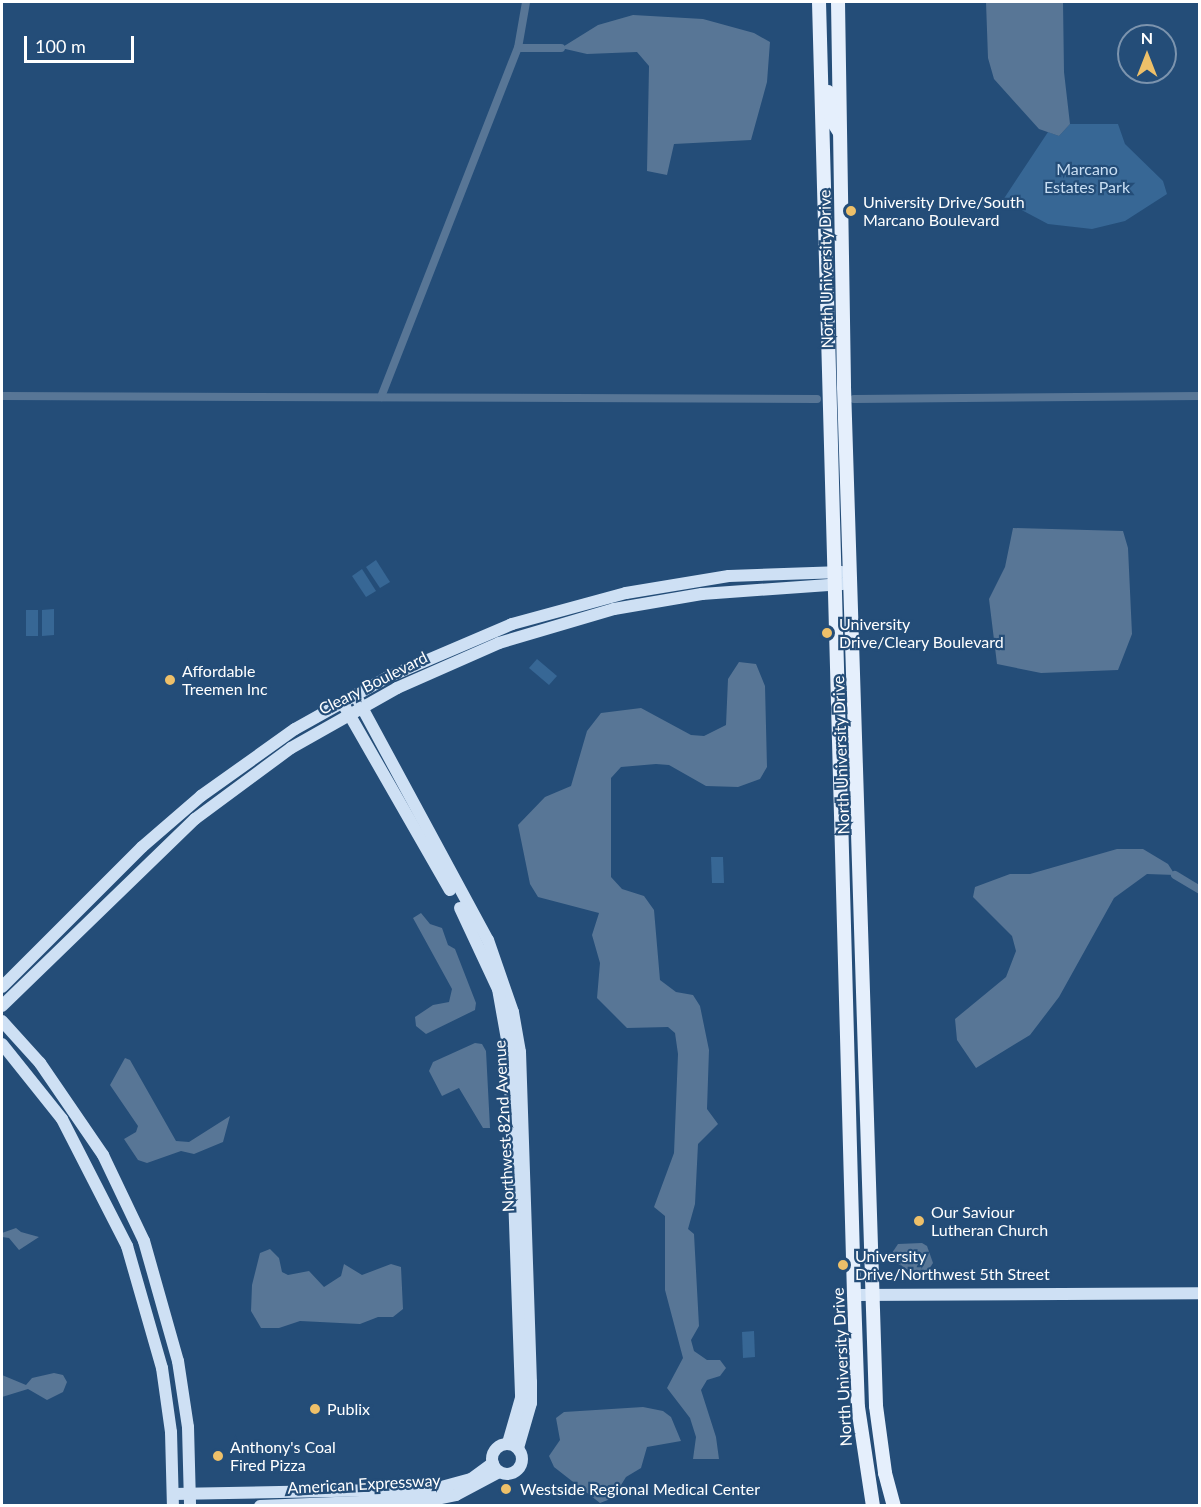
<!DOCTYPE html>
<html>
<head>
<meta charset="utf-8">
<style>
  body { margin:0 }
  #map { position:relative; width:1201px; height:1507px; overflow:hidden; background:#244d78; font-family:Lato,sans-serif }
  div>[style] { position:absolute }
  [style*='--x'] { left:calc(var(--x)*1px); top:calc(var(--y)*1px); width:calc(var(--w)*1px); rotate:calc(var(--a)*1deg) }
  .green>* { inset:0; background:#376795 }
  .water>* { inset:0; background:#587696 }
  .canal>* { height:8px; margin:-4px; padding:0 4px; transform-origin:4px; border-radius:4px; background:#587696 }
  .secondary>* { height:12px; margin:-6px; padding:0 6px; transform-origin:6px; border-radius:6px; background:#cee0f4 }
  .secondary>.ring { margin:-6px; padding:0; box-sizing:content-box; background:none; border:12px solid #cee0f4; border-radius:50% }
  .primary>* { height:14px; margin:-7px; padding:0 7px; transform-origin:7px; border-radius:7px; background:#e5effc }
  .dots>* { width:16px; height:16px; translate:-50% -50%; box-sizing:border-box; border:3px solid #244d78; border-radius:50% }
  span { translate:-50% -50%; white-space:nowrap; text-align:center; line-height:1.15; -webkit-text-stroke:4.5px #244d78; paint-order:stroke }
  .park-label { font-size:16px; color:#c8def3 }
  .poi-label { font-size:16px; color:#fff }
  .left { translate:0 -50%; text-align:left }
  .street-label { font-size:16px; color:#fff }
  .frame { position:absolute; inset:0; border:3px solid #fff; pointer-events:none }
  .north { position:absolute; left:1117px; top:24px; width:60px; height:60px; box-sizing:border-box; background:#244d78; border:2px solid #7c94ae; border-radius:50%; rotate:0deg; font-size:16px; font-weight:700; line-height:24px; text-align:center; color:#fff }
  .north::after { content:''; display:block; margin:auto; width:21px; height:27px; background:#eec069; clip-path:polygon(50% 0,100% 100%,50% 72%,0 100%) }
  .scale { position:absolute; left:24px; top:36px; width:110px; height:27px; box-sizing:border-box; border:3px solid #fff; border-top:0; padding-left:8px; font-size:18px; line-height:21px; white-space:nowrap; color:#fff; -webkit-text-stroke:4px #244d78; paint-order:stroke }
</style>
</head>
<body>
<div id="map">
  <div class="green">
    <i style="clip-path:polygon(1070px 124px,1118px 124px,1125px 144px,1163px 181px,1167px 194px,1125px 221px,1092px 229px,1048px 224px,1003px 200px,1048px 132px,1059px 136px)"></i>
    <i style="clip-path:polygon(376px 560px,390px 582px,380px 588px,366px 567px)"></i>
    <i style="clip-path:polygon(362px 569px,376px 591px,366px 597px,352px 576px)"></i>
    <i style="clip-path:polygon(54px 609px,54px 635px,42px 636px,42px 610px)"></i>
    <i style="clip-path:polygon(26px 610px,38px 610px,38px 636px,26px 636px)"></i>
    <i style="clip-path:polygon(537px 659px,557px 676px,549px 685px,529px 668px)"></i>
    <i style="clip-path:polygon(711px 857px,723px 857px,724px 883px,712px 883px)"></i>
    <i style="clip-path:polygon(754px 1331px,755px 1357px,743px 1358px,742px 1332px)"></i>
  </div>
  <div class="water">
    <i style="clip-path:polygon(986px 2px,1063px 2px,1064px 72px,1070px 124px,1059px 136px,1039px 129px,994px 79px,988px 58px)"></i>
    <i style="clip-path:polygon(633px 15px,703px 19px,754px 33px,770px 42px,767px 82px,751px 140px,674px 144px,667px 175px,647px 171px,649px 66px,637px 52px,587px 54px,561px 48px,598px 25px)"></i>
    <i style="clip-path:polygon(1013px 528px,1123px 531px,1128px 548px,1132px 634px,1118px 670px,1041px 673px,997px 664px,989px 599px,1005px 567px)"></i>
    <i style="clip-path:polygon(739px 662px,756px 664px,765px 686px,767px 767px,760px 779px,738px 787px,706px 786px,669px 765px,656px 764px,621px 767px,611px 778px,611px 877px,622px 889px,644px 896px,654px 910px,660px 980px,676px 992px,693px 995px,700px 1006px,709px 1050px,707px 1109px,718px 1124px,698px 1144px,695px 1204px,688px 1229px,694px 1234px,699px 1326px,691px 1340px,694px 1351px,707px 1360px,720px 1360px,726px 1368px,720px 1376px,707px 1380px,701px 1390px,716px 1437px,719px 1459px,693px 1459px,696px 1437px,690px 1418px,667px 1388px,683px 1358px,665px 1290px,665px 1216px,654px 1207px,674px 1153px,678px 1054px,675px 1033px,668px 1027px,627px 1028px,597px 998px,600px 963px,592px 935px,599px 913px,538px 897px,530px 884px,518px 825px,545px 797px,571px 786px,587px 731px,601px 713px,641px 708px,691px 735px,704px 736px,726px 725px,728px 679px)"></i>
    <i style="clip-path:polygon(1117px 849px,1143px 849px,1168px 864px,1175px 875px,1147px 874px,1114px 898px,1059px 997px,1030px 1035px,976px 1068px,957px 1040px,955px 1019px,1006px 977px,1016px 951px,1012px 936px,973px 897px,975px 887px,1010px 874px,1030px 874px)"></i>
    <i style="clip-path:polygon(421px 913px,430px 924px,442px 928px,448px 945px,455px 949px,476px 1003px,475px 1010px,426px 1034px,416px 1026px,415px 1017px,433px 1005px,449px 1002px,452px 989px,413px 918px)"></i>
    <i style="clip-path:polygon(475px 1043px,482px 1044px,486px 1051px,490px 1128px,483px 1128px,459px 1088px,442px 1096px,429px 1071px,433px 1062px)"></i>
    <i style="clip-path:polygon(125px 1058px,130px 1060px,176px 1141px,189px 1142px,230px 1116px,223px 1142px,194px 1154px,181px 1151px,147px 1163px,138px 1160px,124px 1139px,136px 1132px,138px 1126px,110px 1085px)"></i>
    <i style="clip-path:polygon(16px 1228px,21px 1232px,39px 1237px,19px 1250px,9px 1238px,2px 1237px,2px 1233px)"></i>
    <i style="clip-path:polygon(922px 1243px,927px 1246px,933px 1263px,927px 1272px,908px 1270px,895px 1262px,892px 1253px,898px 1244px)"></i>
    <i style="clip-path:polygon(270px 1249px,279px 1258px,282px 1272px,288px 1275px,309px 1271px,324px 1287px,341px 1276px,344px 1264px,362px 1275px,391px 1264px,401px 1267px,403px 1309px,393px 1317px,378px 1317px,360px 1324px,300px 1321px,279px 1328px,261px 1328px,251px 1311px,252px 1285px,260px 1253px)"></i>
    <i style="clip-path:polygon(54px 1373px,63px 1375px,67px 1382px,63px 1392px,47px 1400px,28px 1389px,2px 1397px,2px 1375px,26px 1385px,32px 1378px)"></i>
    <i style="clip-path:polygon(643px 1407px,663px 1411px,671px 1417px,681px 1441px,647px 1447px,641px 1468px,626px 1477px,613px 1498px,600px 1503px,554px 1467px,549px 1456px,560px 1440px,556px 1418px,564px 1412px)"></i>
  </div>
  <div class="canal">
    <i style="--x:518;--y:48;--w:43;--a:0"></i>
    <i style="--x:2;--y:396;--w:815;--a:0.21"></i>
    <i style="--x:381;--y:397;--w:375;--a:-68.6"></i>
    <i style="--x:518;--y:48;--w:47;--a:-80.1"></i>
    <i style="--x:854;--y:399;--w:346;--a:-0.5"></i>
    <i style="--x:1175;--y:875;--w:29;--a:31"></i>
  </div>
  <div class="secondary">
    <i style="--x:358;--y:700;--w:273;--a:61.6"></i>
    <i style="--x:488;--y:940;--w:76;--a:70.9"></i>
    <i style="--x:513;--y:1012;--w:41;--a:80.1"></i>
    <i style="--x:520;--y:1052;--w:330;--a:88.1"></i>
    <i style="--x:531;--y:1382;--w:21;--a:90"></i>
    <i style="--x:531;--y:1403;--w:47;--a:106.1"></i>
    <i style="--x:345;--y:707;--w:211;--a:60.2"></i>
    <i style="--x:460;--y:908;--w:89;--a:64.9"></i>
    <i style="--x:498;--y:989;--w:63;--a:79.9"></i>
    <i style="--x:509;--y:1051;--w:347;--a:88"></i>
    <i style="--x:521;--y:1398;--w:47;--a:106.1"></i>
    <i style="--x:2;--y:987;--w:198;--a:-45"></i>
    <i style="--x:142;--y:847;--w:78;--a:-40.8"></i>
    <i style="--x:201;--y:796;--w:115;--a:-35.5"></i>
    <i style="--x:295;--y:729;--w:107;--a:-29.2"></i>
    <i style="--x:388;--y:677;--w:135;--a:-23.1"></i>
    <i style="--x:512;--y:624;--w:118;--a:-15.2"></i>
    <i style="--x:626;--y:593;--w:104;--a:-9.4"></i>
    <i style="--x:729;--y:576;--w:113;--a:-2"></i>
    <i style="--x:2;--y:1006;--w:269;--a:-44.1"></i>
    <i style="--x:195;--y:819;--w:119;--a:-36.5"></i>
    <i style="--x:291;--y:748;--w:122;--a:-29.5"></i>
    <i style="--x:397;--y:688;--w:111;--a:-23.8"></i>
    <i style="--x:499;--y:643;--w:120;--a:-16.5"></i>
    <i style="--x:614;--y:609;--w:89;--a:-9.7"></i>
    <i style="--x:702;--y:594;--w:141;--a:-4.1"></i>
    <i style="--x:2;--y:1021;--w:57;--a:47.9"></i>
    <i style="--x:40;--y:1063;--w:112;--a:55.6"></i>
    <i style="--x:103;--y:1155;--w:95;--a:64.5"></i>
    <i style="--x:144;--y:1241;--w:125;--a:74.2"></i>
    <i style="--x:178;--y:1361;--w:67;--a:81.4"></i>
    <i style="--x:188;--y:1427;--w:79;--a:88.5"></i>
    <i style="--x:2;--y:1044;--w:96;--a:51.3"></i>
    <i style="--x:62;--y:1119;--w:143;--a:62.9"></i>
    <i style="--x:127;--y:1246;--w:127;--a:74"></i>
    <i style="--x:162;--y:1368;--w:65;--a:82"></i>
    <i style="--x:171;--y:1432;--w:74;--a:88.5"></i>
    <i style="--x:854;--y:1295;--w:346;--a:-0.3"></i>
    <i class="ring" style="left:492px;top:1444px;width:18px;height:18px"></i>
    <i style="--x:173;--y:1494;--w:261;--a:-1.1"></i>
    <i style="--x:434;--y:1489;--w:38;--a:-15"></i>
    <i style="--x:471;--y:1479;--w:27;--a:-36"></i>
    <i style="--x:260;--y:1506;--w:176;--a:-2.3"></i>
    <i style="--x:436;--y:1499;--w:20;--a:-11"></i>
    <i style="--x:456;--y:1495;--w:49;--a:-28.1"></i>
  </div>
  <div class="primary">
    <i style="--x:819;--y:2;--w:1293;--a:88.45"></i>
    <i style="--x:854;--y:1295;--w:112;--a:88"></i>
    <i style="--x:858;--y:1407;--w:100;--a:81.4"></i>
    <i style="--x:838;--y:2;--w:385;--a:89.1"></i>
    <i style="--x:844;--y:387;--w:1020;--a:88.2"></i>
    <i style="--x:876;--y:1406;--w:68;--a:82.3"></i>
    <i style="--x:885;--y:1473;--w:34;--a:75"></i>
    <i style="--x:828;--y:92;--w:28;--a:82"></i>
    <i style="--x:832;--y:120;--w:15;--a:58"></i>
  </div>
  <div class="dots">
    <i style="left:851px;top:211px;background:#eec069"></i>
    <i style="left:827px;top:633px;background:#eec069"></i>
    <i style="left:170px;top:680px;background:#eec069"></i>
    <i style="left:919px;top:1221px;background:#eec069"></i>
    <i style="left:843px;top:1265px;background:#eec069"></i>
    <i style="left:315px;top:1409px;background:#eec069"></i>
    <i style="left:218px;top:1456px;background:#eec069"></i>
    <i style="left:506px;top:1489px;background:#eec069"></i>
  </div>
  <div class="park-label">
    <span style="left:1087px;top:178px">Marcano<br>Estates Park</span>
  </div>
  <div class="poi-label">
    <span class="left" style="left:863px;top:211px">University Drive/South<br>Marcano Boulevard</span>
    <span class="left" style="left:839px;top:633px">University<br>Drive/Cleary Boulevard</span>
    <span class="left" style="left:182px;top:680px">Affordable<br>Treemen Inc</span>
    <span class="left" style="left:931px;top:1221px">Our Saviour<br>Lutheran Church</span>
    <span class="left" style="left:855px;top:1265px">University<br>Drive/Northwest 5th Street</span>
    <span class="left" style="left:327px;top:1409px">Publix</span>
    <span class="left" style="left:230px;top:1456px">Anthony's Coal<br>Fired Pizza</span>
    <span class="left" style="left:520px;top:1489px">Westside Regional Medical Center</span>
  </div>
  <div class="street-label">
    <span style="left:826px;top:269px;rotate:-91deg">North University Drive</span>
    <span style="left:373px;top:683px;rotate:-27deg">Cleary Boulevard</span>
    <span style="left:841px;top:755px;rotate:-92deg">North University Drive</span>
    <span style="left:504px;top:1126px;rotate:-93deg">Northwest 82nd Avenue</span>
    <span style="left:842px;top:1367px;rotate:-93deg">North University Drive</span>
    <span style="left:364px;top:1484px;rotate:-3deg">American Expressway</span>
  </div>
  <div class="frame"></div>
  <div class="north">N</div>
  <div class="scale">100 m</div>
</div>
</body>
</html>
